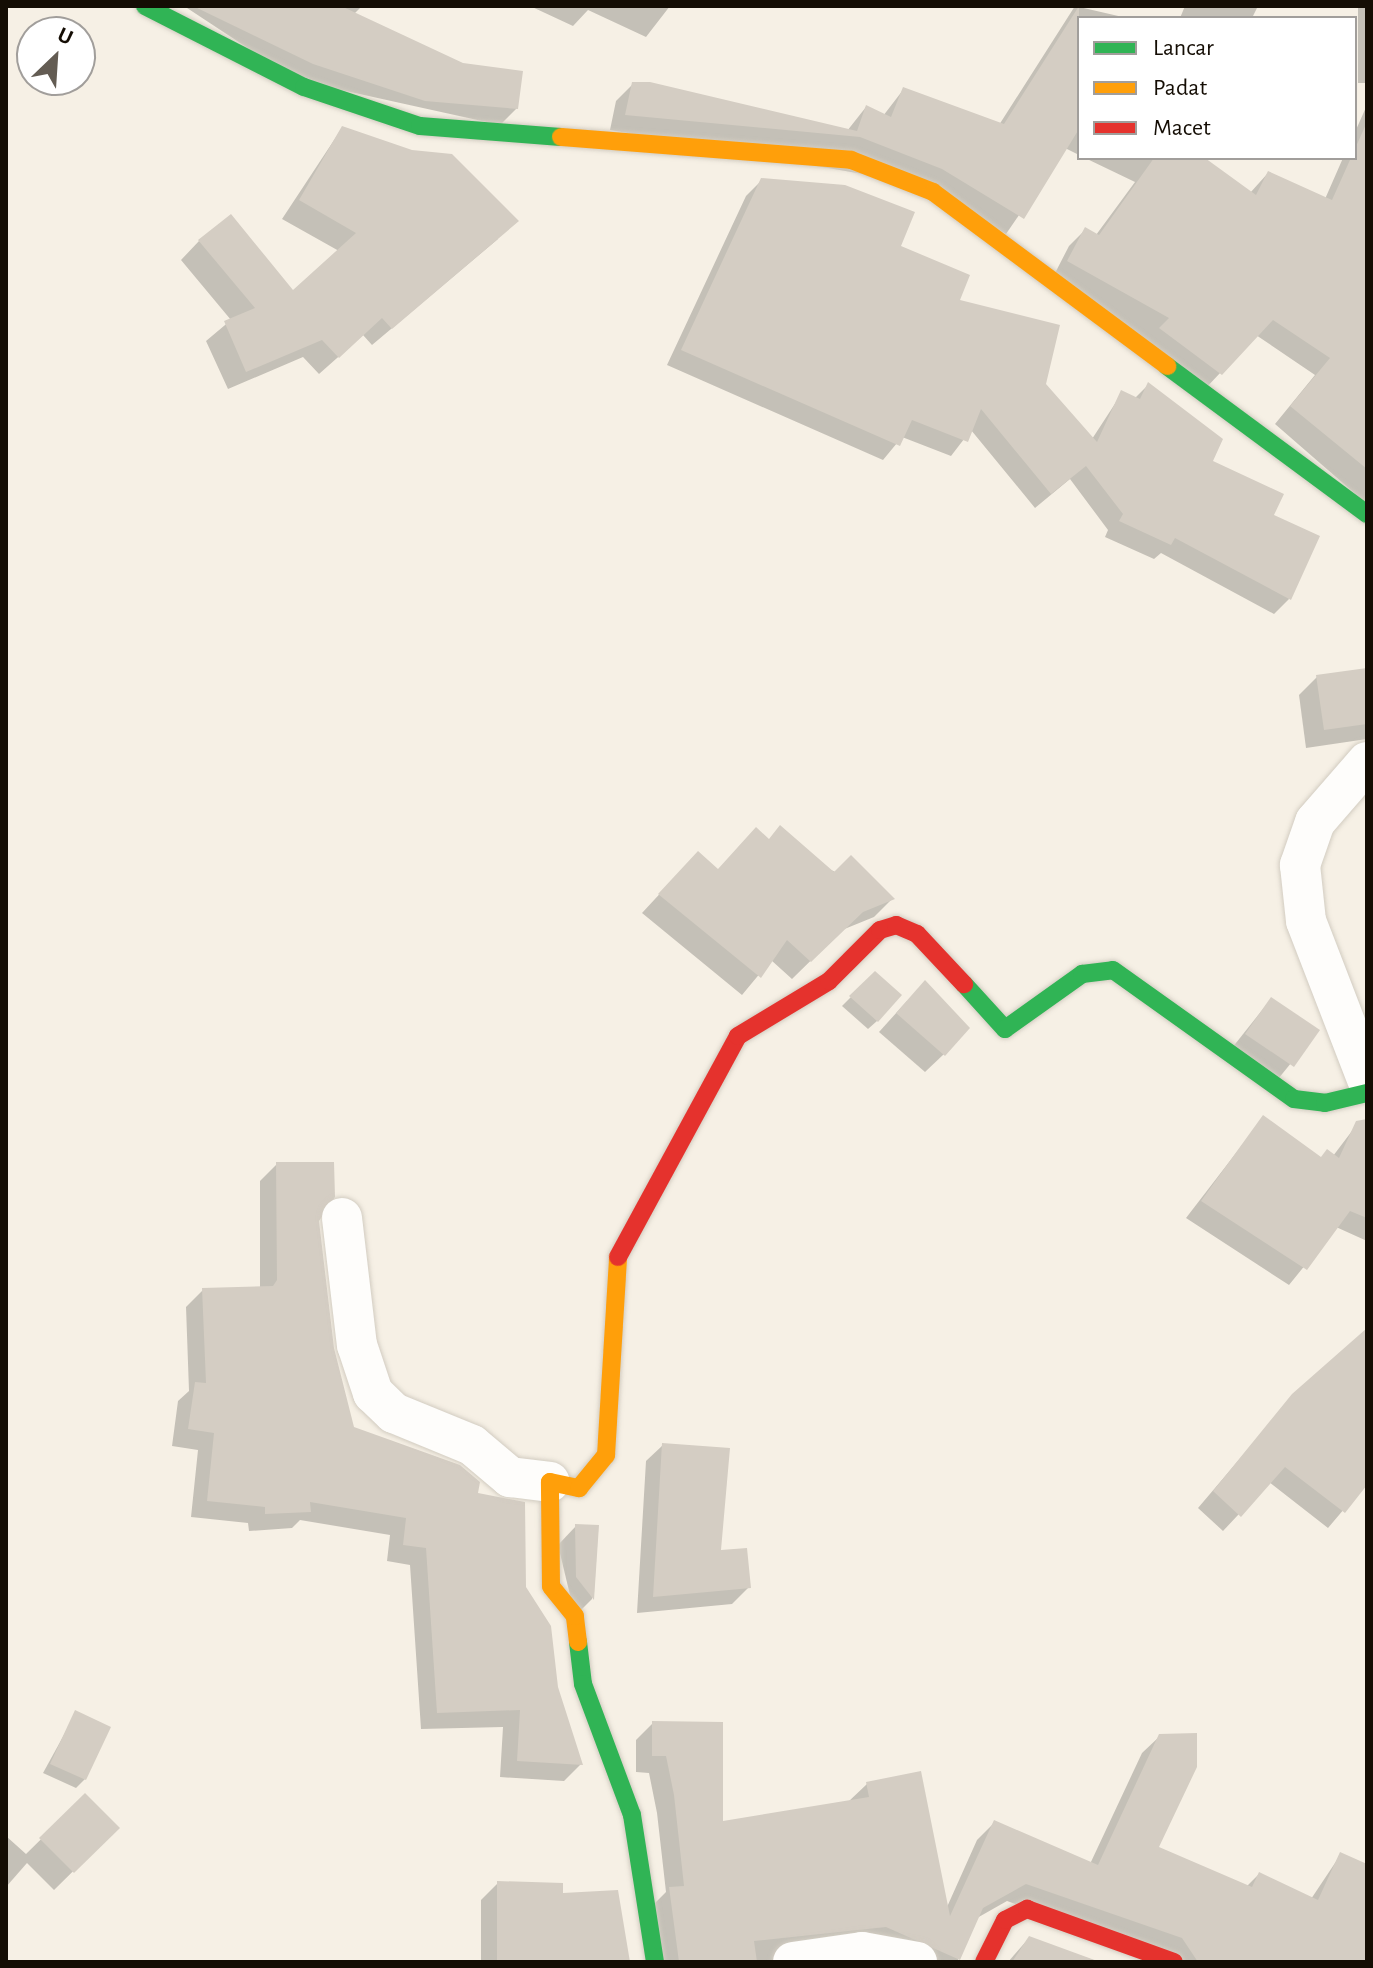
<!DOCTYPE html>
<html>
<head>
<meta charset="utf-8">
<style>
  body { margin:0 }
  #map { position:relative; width:1373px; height:1968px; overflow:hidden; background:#f6f0e5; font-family:"Alegreya Sans",sans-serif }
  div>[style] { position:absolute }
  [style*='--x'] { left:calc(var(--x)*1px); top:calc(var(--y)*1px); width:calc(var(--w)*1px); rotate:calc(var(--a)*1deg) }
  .shadow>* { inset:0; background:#0003 }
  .building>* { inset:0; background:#d4cdc3 }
  .roads { filter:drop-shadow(0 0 2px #d2ccc1) drop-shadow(0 0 2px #d2ccc1) }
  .street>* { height:40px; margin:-20px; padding:0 20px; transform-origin:20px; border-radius:20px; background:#fefdfb }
  .fast>* { height:18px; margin:-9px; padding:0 9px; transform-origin:9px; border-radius:9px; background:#30b455 }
  .slow>* { height:18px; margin:-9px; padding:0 9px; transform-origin:9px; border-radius:9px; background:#ff9f0a }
  .jam>* { height:18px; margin:-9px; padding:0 9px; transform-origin:9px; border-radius:9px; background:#e5322d }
  span { translate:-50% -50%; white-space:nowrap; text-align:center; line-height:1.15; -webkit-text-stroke:8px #fff; paint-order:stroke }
  .frame { position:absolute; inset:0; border:8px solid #140d04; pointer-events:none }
  .legend { position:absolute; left:1077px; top:16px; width:280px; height:144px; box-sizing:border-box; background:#fff; border:2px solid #a19e9b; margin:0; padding:10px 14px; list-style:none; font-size:24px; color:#140d04 }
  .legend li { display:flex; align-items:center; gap:16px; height:40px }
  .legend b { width:40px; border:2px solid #a19e9b }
  .north { position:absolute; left:16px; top:16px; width:80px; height:80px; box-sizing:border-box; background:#fff; border:2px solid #a19e9b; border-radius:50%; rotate:25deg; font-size:22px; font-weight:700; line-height:32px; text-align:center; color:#140d04 }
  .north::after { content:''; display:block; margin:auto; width:28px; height:36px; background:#635c53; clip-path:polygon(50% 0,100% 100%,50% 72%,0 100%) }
</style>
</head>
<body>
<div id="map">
  <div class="shadow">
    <i style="clip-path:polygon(184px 6px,362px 6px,354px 14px,517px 108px,500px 125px,296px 80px)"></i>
    <i style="clip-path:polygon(530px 6px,670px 6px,646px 37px,588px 10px,573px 26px)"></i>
    <i style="clip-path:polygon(1075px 6px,1127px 18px,1079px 18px,1079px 155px,1065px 148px,1006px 234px,926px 185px,610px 130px,616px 101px,632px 85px,847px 131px,866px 107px,883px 116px,903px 90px,999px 125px)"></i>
    <i style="clip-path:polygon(1185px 6px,1258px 6px,1252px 18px,1180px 18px)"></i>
    <i style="clip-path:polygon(1358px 6px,1367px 6px,1367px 83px,1358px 83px)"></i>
    <i style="clip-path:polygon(1367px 105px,1367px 504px,1275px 424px,1315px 375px,1256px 335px,1204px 390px,1053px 277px,1069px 246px,1085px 230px,1096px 235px,1135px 182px,1085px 158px,1202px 158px,1250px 193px,1268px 173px,1325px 199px,1343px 158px,1355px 158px,1355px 132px)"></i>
    <i style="clip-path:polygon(342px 128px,498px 239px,372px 345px,363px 335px,319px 374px,303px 357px,228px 389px,206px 341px,231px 320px,181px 260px,199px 241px,293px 293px,339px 251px,282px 219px)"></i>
    <i style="clip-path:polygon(762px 180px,898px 247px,1092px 439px,1122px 393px,1134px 399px,1148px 385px,1210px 462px,1271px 516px,1289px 599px,1274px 614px,1161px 553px,1154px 559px,1105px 537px,1108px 530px,1070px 479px,1035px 508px,971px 430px,951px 456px,902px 437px,883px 460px,667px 365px,746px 196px)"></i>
    <i style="clip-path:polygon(1367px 670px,1367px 739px,1306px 748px,1299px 695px,1317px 677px)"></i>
    <i style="clip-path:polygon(768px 840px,892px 899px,874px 917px,842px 930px,792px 979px,771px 960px,742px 995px,642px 913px,680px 872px,717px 871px)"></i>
    <i style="clip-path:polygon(875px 973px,877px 1021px,868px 1029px,842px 1006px)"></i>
    <i style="clip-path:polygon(1271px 999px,1317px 1031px,1274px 1084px,1228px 1053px)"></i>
    <i style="clip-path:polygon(907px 1001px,944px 1054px,925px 1072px,879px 1032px)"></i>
    <i style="clip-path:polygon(1263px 1118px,1320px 1159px,1333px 1156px,1355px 1127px,1367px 1133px,1367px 1241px,1336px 1227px,1289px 1285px,1186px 1218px)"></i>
    <i style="clip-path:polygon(277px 1164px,317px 1220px,332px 1348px,352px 1428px,476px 1495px,524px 1588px,581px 1764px,564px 1781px,500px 1777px,503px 1727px,421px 1729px,410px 1565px,387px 1561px,390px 1535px,300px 1520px,292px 1528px,249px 1531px,248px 1523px,191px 1517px,198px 1450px,172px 1446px,178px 1401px,189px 1391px,186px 1307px,203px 1290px,260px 1288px,260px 1181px)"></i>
    <i style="clip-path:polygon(1367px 1361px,1367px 1482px,1328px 1528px,1269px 1482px,1223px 1531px,1198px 1508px,1294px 1395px)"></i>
    <i style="clip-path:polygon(663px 1445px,719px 1553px,749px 1587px,732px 1604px,637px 1613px,646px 1461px)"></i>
    <i style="clip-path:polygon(576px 1526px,597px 1527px,592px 1599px,575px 1616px,558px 1545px)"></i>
    <i style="clip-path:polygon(76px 1713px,85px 1779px,76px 1788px,43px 1773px)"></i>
    <i style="clip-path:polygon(653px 1723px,721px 1824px,848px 1802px,867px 1784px,947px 1907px,977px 1840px,994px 1823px,1090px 1864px,1142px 1753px,1160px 1736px,1156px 1848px,1246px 1887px,1259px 1874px,1311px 1899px,1341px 1854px,1367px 1867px,1367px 1962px,1170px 1962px,1007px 1901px,977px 1918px,957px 1962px,915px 1962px,868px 1944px,769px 1962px,756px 1962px,753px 1952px,752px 1962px,662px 1962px,652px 1906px,666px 1892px,657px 1813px,649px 1773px,636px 1772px,636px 1740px)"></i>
    <i style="clip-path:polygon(85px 1796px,117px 1828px,54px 1890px,27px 1863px,6px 1887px,6px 1836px,26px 1854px)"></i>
    <i style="clip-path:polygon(498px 1883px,561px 1895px,628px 1962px,481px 1962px,481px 1900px)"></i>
    <i style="clip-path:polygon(1029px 1938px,1099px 1962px,1008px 1962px)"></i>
  </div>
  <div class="building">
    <i style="clip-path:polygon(193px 6px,341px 6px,463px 63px,523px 71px,518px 109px,425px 101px,313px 64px)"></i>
    <i style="clip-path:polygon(1079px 6px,1079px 129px,1024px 219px,942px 169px,860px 137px,625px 115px,632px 82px,650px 82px,857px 131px,866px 105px,891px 117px,903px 87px,1004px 124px)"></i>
    <i style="clip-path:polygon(1367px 122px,1367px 469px,1290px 406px,1330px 358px,1273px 320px,1222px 375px,1159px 328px,1169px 318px,1067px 261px,1085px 227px,1099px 235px,1154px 158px,1205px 158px,1256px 195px,1268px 171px,1332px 200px)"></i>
    <i style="clip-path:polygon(342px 126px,412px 150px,452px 154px,519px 221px,392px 329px,382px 318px,339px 358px,322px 340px,246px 372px,224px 321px,255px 308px,198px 240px,231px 214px,293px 290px,356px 233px,299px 200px)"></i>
    <i style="clip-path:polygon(761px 178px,845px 185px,915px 212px,901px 246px,970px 275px,960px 300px,1060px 325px,1046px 384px,1097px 442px,1121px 390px,1140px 399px,1148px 382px,1223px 439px,1213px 461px,1284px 494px,1274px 515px,1320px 536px,1291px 600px,1175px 538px,1171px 545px,1119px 521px,1123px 514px,1086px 466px,1051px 494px,981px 409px,968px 442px,912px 420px,900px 446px,681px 350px)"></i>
    <i style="clip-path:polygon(1367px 668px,1367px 724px,1324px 730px,1316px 675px)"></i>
    <i style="clip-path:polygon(780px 825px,834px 872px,851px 855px,895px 899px,863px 912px,811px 962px,787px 940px,761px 978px,658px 894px,698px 851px,718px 869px,756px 827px,769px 839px)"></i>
    <i style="clip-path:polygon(875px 971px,902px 995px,878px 1022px,849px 996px)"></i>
    <i style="clip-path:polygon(925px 980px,970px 1028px,945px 1056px,896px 1013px)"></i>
    <i style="clip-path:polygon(1271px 997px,1320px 1030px,1294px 1067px,1245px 1034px)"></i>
    <i style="clip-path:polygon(1263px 1115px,1321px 1157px,1327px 1149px,1339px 1158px,1356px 1121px,1367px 1119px,1367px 1218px,1350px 1211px,1307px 1270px,1201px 1201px)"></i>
    <i style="clip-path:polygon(276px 1162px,334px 1162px,335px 1197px,319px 1221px,334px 1348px,354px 1427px,460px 1465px,480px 1482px,478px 1493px,525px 1502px,526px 1587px,551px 1626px,558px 1687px,583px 1765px,517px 1761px,520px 1710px,437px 1713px,426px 1548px,403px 1545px,406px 1518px,310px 1502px,311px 1512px,265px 1514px,265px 1507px,207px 1501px,214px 1433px,188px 1429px,195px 1382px,206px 1383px,202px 1288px,273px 1286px,277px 1280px)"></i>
    <i style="clip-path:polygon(1367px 1328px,1367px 1485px,1345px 1513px,1285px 1467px,1241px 1517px,1213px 1491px,1292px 1394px)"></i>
    <i style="clip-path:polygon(662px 1443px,730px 1448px,721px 1550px,747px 1548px,751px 1588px,653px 1597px)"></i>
    <i style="clip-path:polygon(575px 1524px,599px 1525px,594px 1600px,576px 1577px)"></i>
    <i style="clip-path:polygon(75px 1710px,111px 1727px,86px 1780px,50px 1764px)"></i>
    <i style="clip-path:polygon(652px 1721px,723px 1722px,723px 1821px,869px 1797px,866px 1782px,921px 1771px,950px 1916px,994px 1820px,1098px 1865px,1159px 1734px,1197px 1733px,1197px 1767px,1159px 1847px,1252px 1887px,1259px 1872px,1318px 1900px,1340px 1852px,1367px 1864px,1367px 1962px,1198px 1962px,1182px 1938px,1026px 1884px,983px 1908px,960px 1960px,886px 1927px,754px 1941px,757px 1962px,679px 1962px,669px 1887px,684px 1886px,674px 1795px,666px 1756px,652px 1756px)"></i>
    <i style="clip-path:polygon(85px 1793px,120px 1828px,74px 1873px,39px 1838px)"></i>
    <i style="clip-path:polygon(497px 1881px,563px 1883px,563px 1893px,618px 1890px,630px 1962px,497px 1962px)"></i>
    <i style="clip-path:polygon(1029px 1936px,1100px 1962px,1012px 1962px)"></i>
  </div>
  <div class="roads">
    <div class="street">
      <i style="--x:1367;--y:762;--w:79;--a:130.9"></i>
      <i style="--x:1315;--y:822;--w:46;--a:109.2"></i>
      <i style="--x:1300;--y:865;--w:56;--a:83.9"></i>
      <i style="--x:1306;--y:921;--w:169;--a:68.9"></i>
      <i style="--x:342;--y:1218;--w:128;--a:83.3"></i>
      <i style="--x:357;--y:1345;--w:51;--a:71.6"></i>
      <i style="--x:373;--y:1393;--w:29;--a:44"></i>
      <i style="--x:394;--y:1413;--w:84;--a:22.3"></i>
      <i style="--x:472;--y:1445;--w:50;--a:40.1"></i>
      <i style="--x:510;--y:1477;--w:40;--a:7.1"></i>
      <i style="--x:793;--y:1962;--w:70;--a:-8.2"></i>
      <i style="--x:862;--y:1952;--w:56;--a:10.3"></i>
    </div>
    <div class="fast">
      <i style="--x:145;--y:6;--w:178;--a:27"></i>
      <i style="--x:304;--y:87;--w:122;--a:18.6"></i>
      <i style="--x:420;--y:126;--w:141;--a:4.5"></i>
      <i style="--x:1167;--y:366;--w:249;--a:36.5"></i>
      <i style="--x:964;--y:984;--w:61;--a:47.7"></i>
      <i style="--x:1005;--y:1029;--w:95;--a:-35.5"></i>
      <i style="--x:1082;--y:974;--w:31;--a:-7"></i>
      <i style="--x:1113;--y:970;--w:222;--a:35.5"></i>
      <i style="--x:1294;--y:1099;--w:31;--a:7"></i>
      <i style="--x:1325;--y:1103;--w:43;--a:-13.4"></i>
      <i style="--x:578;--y:1642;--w:42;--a:83.2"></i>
      <i style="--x:583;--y:1684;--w:140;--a:69.5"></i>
      <i style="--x:632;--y:1815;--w:149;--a:81.1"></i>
    </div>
    <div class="slow">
      <i style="--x:561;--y:137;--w:291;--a:4.5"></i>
      <i style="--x:851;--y:160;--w:88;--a:21.3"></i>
      <i style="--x:933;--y:192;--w:292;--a:36.6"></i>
      <i style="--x:578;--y:1642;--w:26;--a:-97"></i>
      <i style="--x:575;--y:1616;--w:38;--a:-129"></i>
      <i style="--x:551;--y:1586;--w:104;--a:-90.6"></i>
      <i style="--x:550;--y:1482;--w:30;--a:12"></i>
      <i style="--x:579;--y:1488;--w:43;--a:-50.7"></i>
      <i style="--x:606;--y:1455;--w:198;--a:-86.5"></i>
    </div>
    <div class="jam">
      <i style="--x:618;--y:1257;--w:251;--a:-61.5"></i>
      <i style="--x:738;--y:1036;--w:106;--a:-31.1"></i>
      <i style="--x:829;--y:981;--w:72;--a:-45"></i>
      <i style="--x:880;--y:930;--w:17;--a:-17"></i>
      <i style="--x:896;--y:925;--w:23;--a:23"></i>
      <i style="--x:917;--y:934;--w:69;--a:46.8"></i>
      <i style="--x:984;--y:1962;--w:47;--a:-63.4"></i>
      <i style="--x:1005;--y:1920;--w:25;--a:-27"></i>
      <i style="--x:1027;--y:1909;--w:156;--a:19.8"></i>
    </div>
  </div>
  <div class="frame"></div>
  <ul class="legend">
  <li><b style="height:10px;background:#30b455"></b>Lancar</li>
  <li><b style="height:10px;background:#ff9f0a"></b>Padat</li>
  <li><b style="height:10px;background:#e5322d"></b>Macet</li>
  </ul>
  <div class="north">U</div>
</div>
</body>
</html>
